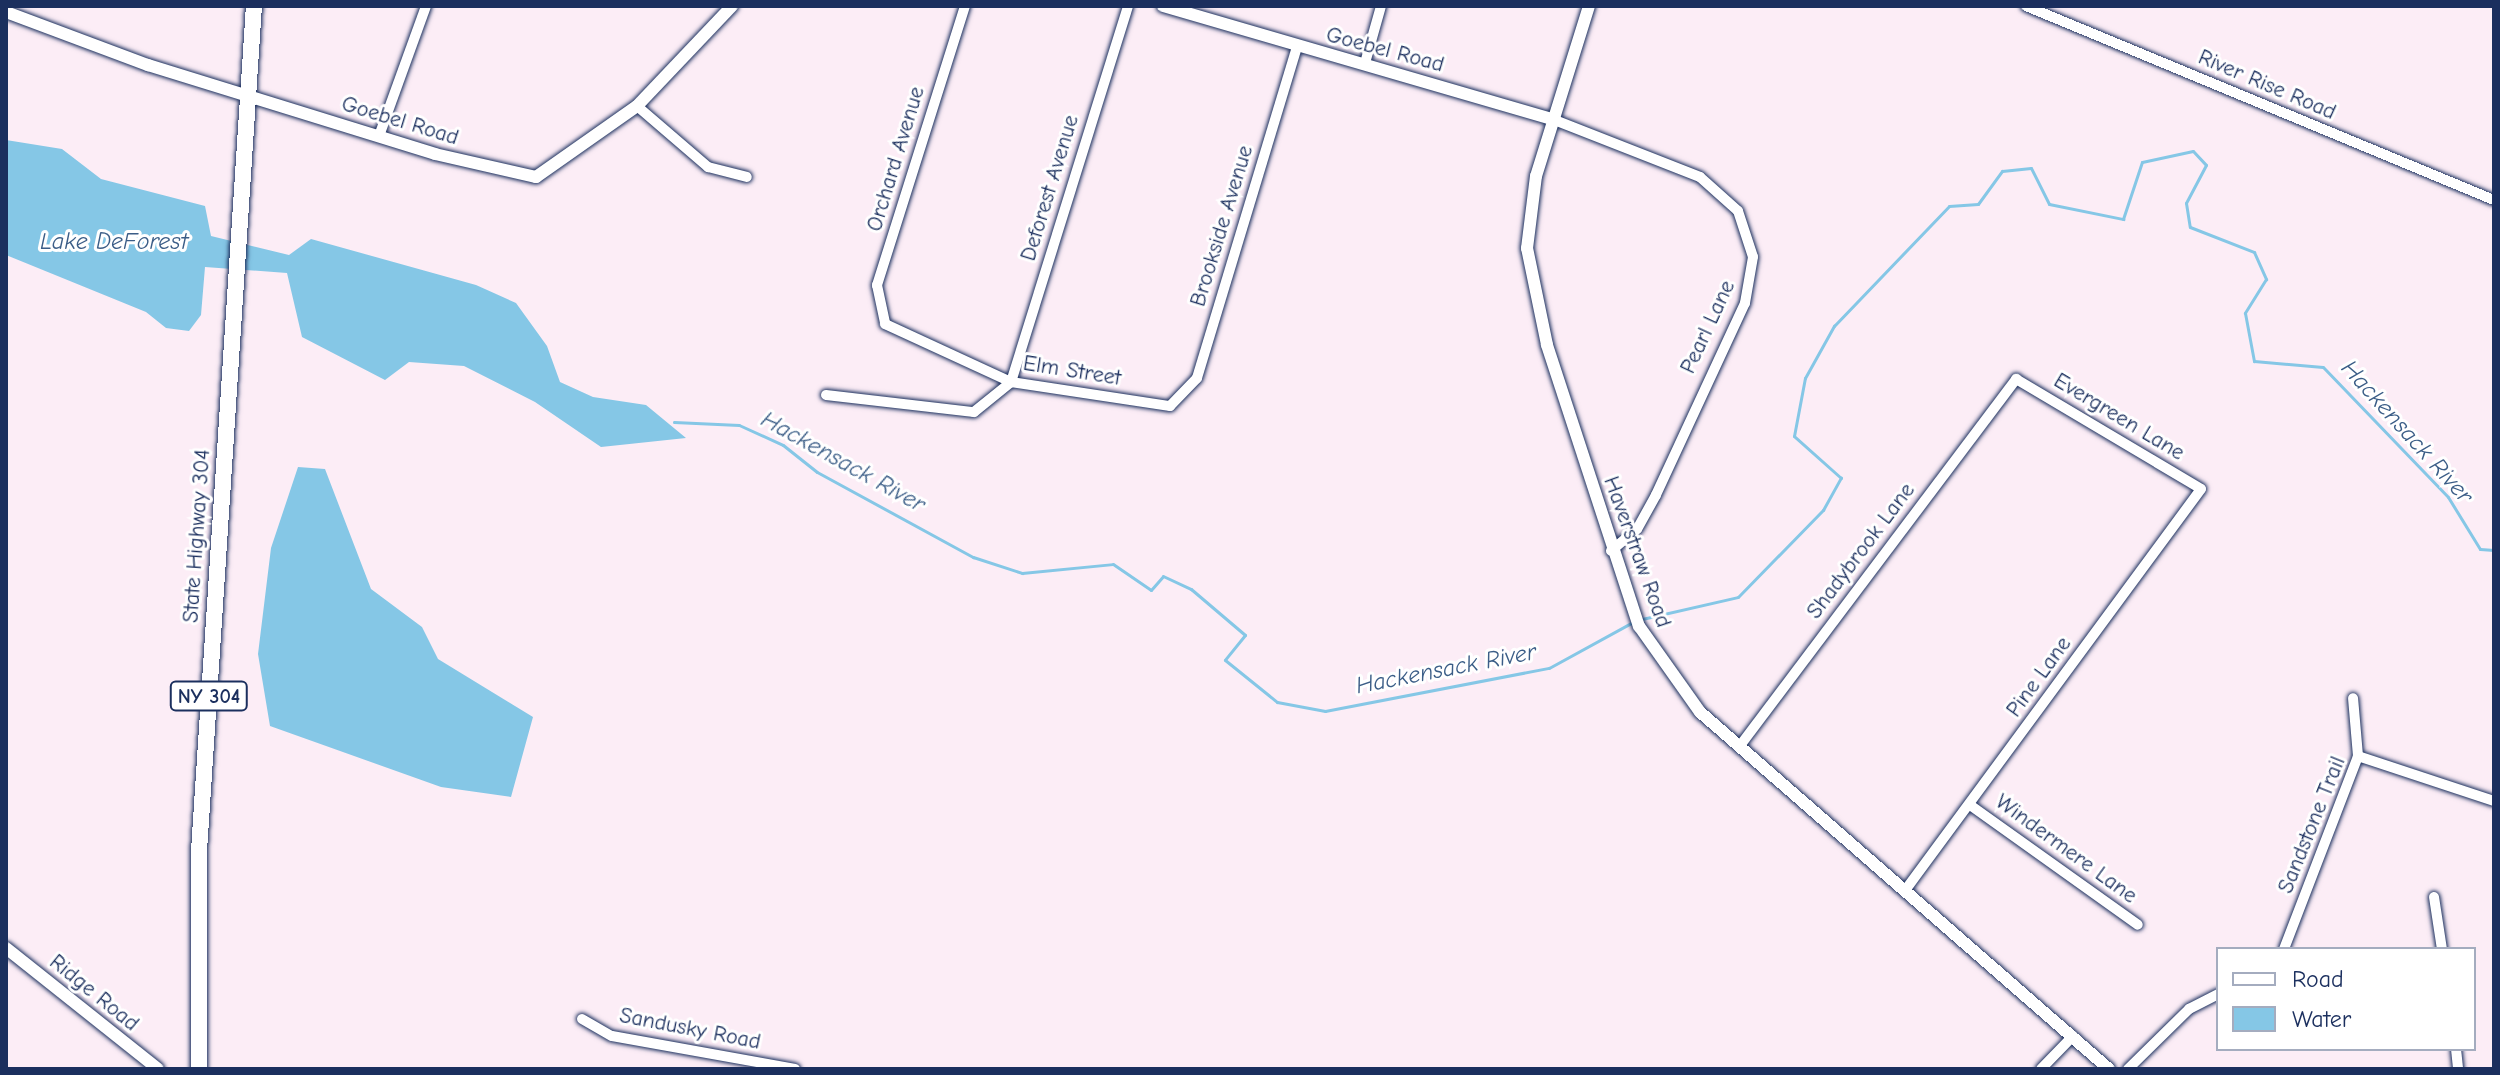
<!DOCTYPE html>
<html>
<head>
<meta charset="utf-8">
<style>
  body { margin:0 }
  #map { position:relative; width:2500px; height:1075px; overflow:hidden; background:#fcedf6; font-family:"Comic Neue",sans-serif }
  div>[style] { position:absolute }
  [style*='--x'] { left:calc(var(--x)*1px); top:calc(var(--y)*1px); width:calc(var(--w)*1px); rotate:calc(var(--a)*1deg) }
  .water>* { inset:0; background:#85c7e6 }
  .stream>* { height:3px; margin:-1.5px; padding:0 1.5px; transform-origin:1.5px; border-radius:1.5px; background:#85c7e6 }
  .roads { filter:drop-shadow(0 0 2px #1b2f5e) drop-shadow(0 0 2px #1b2f5e) }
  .minor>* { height:10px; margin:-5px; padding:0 5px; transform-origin:5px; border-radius:5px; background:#fff }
  .tertiary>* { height:12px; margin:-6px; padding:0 6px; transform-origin:6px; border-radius:6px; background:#fff }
  .primary>* { height:16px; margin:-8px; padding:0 8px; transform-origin:8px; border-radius:8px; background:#fff }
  span { translate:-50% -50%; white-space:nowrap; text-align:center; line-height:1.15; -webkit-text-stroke:6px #fff; paint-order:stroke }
  .shield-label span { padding:2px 6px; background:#fff; border:2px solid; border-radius:6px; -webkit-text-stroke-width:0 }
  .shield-label { font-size:20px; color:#1b2f5e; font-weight:700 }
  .street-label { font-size:22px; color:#1b2f5e }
  .water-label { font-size:24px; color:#3b5d87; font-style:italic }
  .frame { position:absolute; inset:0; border:8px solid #1b2f5e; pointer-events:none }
  .legend { position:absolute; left:2216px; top:947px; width:260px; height:104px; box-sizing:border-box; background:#fff; border:2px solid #a4acbf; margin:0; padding:10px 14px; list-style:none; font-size:24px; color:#1b2f5e }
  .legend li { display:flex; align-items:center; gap:16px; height:40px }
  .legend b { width:40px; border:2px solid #a4acbf }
</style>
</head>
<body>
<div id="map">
  <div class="water">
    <i style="clip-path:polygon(6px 140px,62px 149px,101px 179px,205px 206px,211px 236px,289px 255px,311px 239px,476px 285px,516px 303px,547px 346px,560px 382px,593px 397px,646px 405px,686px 438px,601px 447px,535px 402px,464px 366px,409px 362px,385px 380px,302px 337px,287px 273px,205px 267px,201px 315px,189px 331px,166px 328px,146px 312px,6px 255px)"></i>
    <i style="clip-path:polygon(298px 467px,325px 469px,371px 589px,422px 627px,438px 659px,533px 717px,511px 797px,441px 787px,270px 726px,258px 654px,271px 548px)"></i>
  </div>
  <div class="stream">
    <i style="--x:674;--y:422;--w:65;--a:2.6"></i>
    <i style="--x:739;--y:425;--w:48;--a:24.4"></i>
    <i style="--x:783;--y:445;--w:43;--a:38.5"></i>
    <i style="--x:817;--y:472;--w:178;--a:28.6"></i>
    <i style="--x:973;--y:557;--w:52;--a:18.1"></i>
    <i style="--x:1022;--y:573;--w:91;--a:-5.6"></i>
    <i style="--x:1113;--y:564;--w:46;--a:34.4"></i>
    <i style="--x:1151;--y:590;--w:18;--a:-49"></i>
    <i style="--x:1163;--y:576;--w:31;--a:25"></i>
    <i style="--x:1191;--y:589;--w:71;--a:40.4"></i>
    <i style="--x:1245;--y:635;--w:32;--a:129"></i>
    <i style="--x:1225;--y:660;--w:67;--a:38.9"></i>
    <i style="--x:1277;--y:702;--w:49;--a:10.6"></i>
    <i style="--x:1325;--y:711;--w:228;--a:-10.9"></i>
    <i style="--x:1549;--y:668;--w:98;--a:-28.7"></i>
    <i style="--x:1642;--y:619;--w:98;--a:-12.9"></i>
    <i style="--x:1738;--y:597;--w:122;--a:-45.7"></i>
    <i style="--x:1823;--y:510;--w:37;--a:-61"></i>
    <i style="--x:1841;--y:478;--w:63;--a:-138.2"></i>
    <i style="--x:1794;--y:436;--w:59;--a:-79.3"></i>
    <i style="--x:1805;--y:378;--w:60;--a:-60.9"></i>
    <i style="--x:1834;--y:326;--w:166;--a:-46.2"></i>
    <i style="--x:1949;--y:206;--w:29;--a:-4"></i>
    <i style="--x:1978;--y:204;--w:41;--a:-54"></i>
    <i style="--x:2002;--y:171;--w:29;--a:-6"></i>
    <i style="--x:2031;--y:168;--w:40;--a:63.4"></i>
    <i style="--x:2049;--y:204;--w:76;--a:11.5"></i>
    <i style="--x:2123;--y:219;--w:60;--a:-71.6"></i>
    <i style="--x:2142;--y:162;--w:52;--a:-12.2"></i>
    <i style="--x:2193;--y:151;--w:19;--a:47"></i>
    <i style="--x:2206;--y:165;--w:43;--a:117.8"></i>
    <i style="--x:2186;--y:203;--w:24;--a:81"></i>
    <i style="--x:2190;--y:227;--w:69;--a:21.3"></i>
    <i style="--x:2254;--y:252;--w:30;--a:66"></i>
    <i style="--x:2266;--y:279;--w:40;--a:122"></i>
    <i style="--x:2245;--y:313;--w:49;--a:79.4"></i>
    <i style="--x:2254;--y:361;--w:69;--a:5"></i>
    <i style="--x:2323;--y:367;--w:180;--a:46.1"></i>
    <i style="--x:2448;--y:497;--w:61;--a:58.4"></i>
    <i style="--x:2480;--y:549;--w:14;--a:4"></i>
  </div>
  <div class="roads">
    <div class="minor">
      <i style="--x:965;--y:6;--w:293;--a:107.5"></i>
      <i style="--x:877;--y:285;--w:40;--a:78"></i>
      <i style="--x:885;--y:324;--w:139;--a:24.7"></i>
      <i style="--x:1011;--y:382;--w:161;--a:8.6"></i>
      <i style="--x:1170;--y:406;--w:39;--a:-46"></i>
      <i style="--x:1197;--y:378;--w:346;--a:-73.2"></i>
      <i style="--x:2026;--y:6;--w:507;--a:22.52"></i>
      <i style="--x:1365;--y:63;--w:59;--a:-74.3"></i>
      <i style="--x:637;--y:106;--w:94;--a:40.7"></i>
      <i style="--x:708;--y:167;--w:40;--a:14.4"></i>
      <i style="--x:1552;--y:119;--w:159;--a:21.4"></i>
      <i style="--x:1700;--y:177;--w:51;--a:41.8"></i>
      <i style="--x:1738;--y:211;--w:48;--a:71.9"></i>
      <i style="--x:1753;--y:257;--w:47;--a:99.9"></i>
      <i style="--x:1745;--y:303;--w:212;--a:114.9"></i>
      <i style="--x:1656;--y:495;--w:39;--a:119"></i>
      <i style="--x:1637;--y:529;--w:34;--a:140"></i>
      <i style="--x:379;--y:136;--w:138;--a:-70.1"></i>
      <i style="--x:826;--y:395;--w:149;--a:6.6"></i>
      <i style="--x:974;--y:412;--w:48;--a:-39"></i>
      <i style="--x:1011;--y:382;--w:394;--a:-72.7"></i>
      <i style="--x:1739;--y:747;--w:461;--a:-53"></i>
      <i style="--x:2016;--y:379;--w:215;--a:30.7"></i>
      <i style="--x:2201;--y:489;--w:496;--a:126.4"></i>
      <i style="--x:2358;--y:756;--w:143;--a:18.3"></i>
      <i style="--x:1970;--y:805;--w:206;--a:35.5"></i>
      <i style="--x:2434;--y:897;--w:53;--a:81.3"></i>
      <i style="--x:2284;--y:949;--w:207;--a:-69"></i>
      <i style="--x:2358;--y:756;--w:58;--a:-94.9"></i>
      <i style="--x:582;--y:1019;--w:34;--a:30"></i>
      <i style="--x:612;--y:1036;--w:186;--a:10.2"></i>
      <i style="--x:2456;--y:1049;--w:20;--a:84"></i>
      <i style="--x:2041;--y:1069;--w:46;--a:-45.9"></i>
      <i style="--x:2128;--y:1069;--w:86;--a:-44.5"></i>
      <i style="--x:2189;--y:1009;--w:33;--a:-27"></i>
    </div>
    <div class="tertiary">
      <i style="--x:1163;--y:6;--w:405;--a:16.2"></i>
      <i style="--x:1589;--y:6;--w:178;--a:107.3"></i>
      <i style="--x:1536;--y:176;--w:73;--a:97.1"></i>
      <i style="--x:1527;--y:248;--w:99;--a:78.3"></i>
      <i style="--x:1547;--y:345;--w:296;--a:71.9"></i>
      <i style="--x:1639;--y:626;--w:105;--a:54.7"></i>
      <i style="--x:1700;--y:712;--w:543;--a:41.12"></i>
      <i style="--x:6;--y:12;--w:152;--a:20.5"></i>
      <i style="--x:148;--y:65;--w:300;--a:17.2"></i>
      <i style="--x:435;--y:154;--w:104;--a:12.8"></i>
      <i style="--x:536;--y:177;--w:123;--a:-35.1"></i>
      <i style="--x:637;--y:106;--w:138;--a:-46.5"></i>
      <i style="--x:6;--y:948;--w:194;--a:38.5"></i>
    </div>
    <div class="primary">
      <i style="--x:199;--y:1069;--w:218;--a:-90"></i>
      <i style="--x:199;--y:851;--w:847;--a:-86.28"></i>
    </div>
  </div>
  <div class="shield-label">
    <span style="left:209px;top:696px">NY 304</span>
  </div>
  <div class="street-label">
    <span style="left:1385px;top:50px;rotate:15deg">Goebel Road</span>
    <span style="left:2267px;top:85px;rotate:23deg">River Rise Road</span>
    <span style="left:400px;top:121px;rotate:17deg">Goebel Road</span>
    <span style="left:896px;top:159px;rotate:-73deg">Orchard Avenue</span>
    <span style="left:1050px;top:188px;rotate:-73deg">Deforest Avenue</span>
    <span style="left:1222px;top:226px;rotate:-73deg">Brookside Avenue</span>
    <span style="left:1708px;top:327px;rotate:-65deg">Pearl Lane</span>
    <span style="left:1072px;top:371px;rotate:9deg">Elm Street</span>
    <span style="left:2119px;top:417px;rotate:31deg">Evergreen Lane</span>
    <span style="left:197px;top:536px;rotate:-86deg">State Highway 304</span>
    <span style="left:1861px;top:551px;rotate:-53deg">Shadybrook Lane</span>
    <span style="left:1637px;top:552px;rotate:70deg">Haverstraw Road</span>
    <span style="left:2039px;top:677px;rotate:-54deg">Pine Lane</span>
    <span style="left:2312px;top:825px;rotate:-68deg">Sandstone Trail</span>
    <span style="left:2066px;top:849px;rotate:36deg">Windermere Lane</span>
    <span style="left:94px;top:993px;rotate:39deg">Ridge Road</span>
    <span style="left:690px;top:1029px;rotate:11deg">Sandusky Road</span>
  </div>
  <div class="water-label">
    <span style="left:114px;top:242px">Lake DeForest</span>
    <span style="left:2407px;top:432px;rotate:48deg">Hackensack River</span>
    <span style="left:843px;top:462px;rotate:29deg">Hackensack River</span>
    <span style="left:1446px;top:669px;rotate:-11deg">Hackensack River</span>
  </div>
  <div class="frame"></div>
  <ul class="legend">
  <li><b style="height:10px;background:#fff"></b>Road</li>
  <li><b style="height:22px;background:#85c7e6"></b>Water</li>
  </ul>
</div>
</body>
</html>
